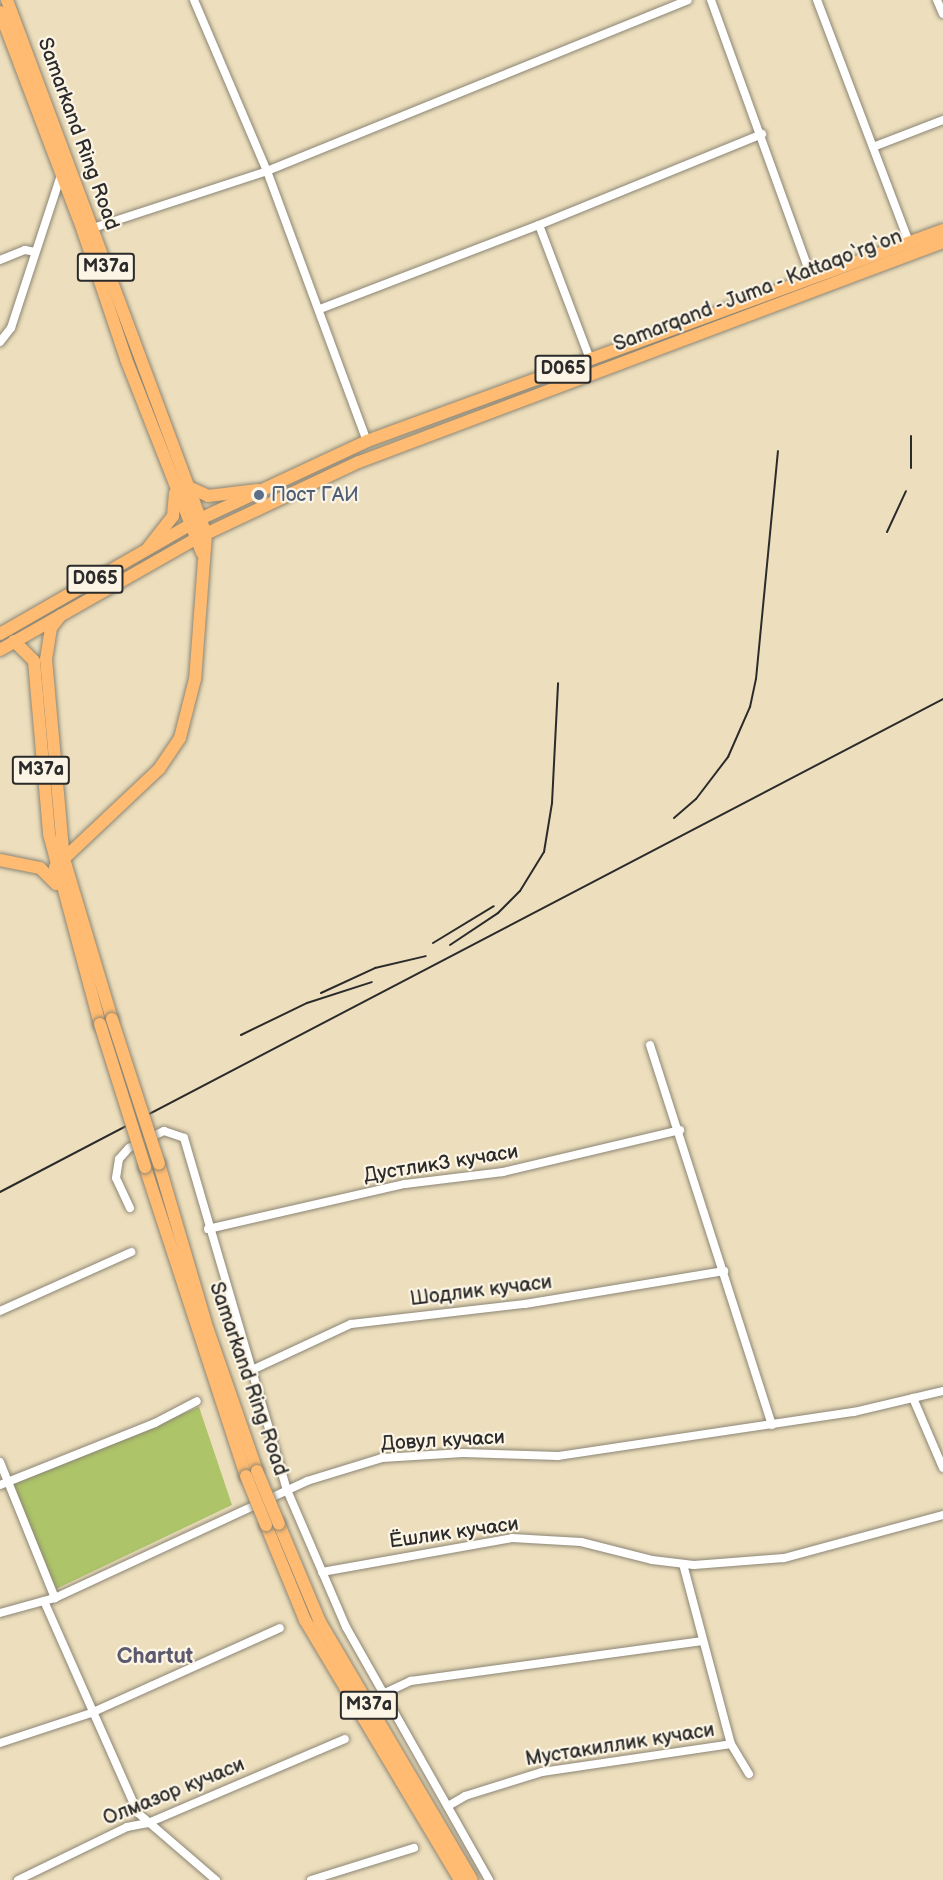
<!DOCTYPE html>
<html>
<head>
<meta charset="utf-8">
<style>
  body { margin:0 }
  #map { position:relative; width:943px; height:1880px; overflow:hidden; background:#eddfbd; font-family:"Balsamiq Sans",sans-serif }
  div>[style] { position:absolute }
  [style*='--x'] { left:calc(var(--x)*1px); top:calc(var(--y)*1px); width:calc(var(--w)*1px); rotate:calc(var(--a)*1deg) }
  .green>* { inset:0; background:#adc469 }
  .roads { filter:drop-shadow(0 0 2px #8c8574) drop-shadow(0 0 2px #8c8574) }
  .minor>* { height:8px; margin:-4px; padding:0 4px; transform-origin:4px; border-radius:4px; background:#fff }
  .primary>* { height:12px; margin:-6px; padding:0 6px; transform-origin:6px; border-radius:6px; background:#febb71 }
  .trunk>* { height:12px; margin:-6px; padding:0 6px; transform-origin:6px; border-radius:6px; background:#febb71 }
  .rail>* { height:2px; margin:-1px; padding:0 1px; transform-origin:1px; border-radius:1px; background:#2b2b2b }
  .bridges { filter:drop-shadow(0 0 2px #8c8574) drop-shadow(0 0 2px #8c8574) }
  .trunk-bridge>* { height:12px; margin:-6px; padding:0 6px; transform-origin:6px; border-radius:6px; background:#febb71 }
  .dots>* { width:16px; height:16px; translate:-50% -50%; box-sizing:border-box; border:3px solid #fcf5e5; border-radius:50% }
  span { translate:-50% -50%; white-space:nowrap; text-align:center; line-height:1.15; -webkit-text-stroke:4.5px #fcf5e5; paint-order:stroke }
  .shield-label span { padding:2px 4px; background:#fcf5e5; border:2px solid; border-radius:4px; -webkit-text-stroke-width:0 }
  .shield-label { font-size:18px; color:#2b2b2b; font-weight:700 }
  .street-label { font-size:20px; color:#2b2b2b }
  .service-label { font-size:20px; color:#4e5e75 }
  .left { translate:0 -50%; text-align:left }
  .quarter-label { font-size:22px; color:#5d5a6f; font-weight:700 }
</style>
</head>
<body>
<div id="map">
  <div class="green">
    <i style="clip-path:polygon(199px 1407px,232px 1505px,56px 1589px,12px 1485px)"></i>
  </div>
  <div class="roads">
    <div class="minor">
      <i style="--x:194;--y:0;--w:186;--a:66.9"></i>
      <i style="--x:267;--y:171;--w:288;--a:69.7"></i>
      <i style="--x:711;--y:0;--w:294;--a:70.1"></i>
      <i style="--x:817;--y:0;--w:259;--a:69.2"></i>
      <i style="--x:937;--y:0;--w:15;--a:67"></i>
      <i style="--x:873;--y:147;--w:75;--a:-21.1"></i>
      <i style="--x:539;--y:225;--w:143;--a:69.2"></i>
      <i style="--x:90;--y:229;--w:186;--a:-18.1"></i>
      <i style="--x:267;--y:171;--w:454;--a:-22.1"></i>
      <i style="--x:0;--y:260;--w:27;--a:-22"></i>
      <i style="--x:25;--y:250;--w:10;--a:11"></i>
      <i style="--x:320;--y:309;--w:235;--a:-21"></i>
      <i style="--x:539;--y:225;--w:241;--a:-22.2"></i>
      <i style="--x:0;--y:342;--w:18;--a:-52"></i>
      <i style="--x:11;--y:328;--w:161;--a:-71.9"></i>
      <i style="--x:650;--y:1045;--w:399;--a:72.2"></i>
      <i style="--x:130;--y:1208;--w:33;--a:-115"></i>
      <i style="--x:116;--y:1178;--w:19;--a:-81"></i>
      <i style="--x:119;--y:1159;--w:15;--a:-48"></i>
      <i style="--x:129;--y:1148;--w:39;--a:-26"></i>
      <i style="--x:164;--y:1131;--w:21;--a:19"></i>
      <i style="--x:184;--y:1138;--w:367;--a:73.7"></i>
      <i style="--x:287;--y:1490;--w:149;--a:66.7"></i>
      <i style="--x:346;--y:1627;--w:291;--a:60.5"></i>
      <i style="--x:208;--y:1229;--w:202;--a:-12.9"></i>
      <i style="--x:405;--y:1184;--w:99;--a:-7"></i>
      <i style="--x:503;--y:1172;--w:182;--a:-13.3"></i>
      <i style="--x:0;--y:1311;--w:144;--a:-24.2"></i>
      <i style="--x:250;--y:1371;--w:111;--a:-25"></i>
      <i style="--x:351;--y:1324;--w:175;--a:-6.6"></i>
      <i style="--x:525;--y:1304;--w:202;--a:-9.4"></i>
      <i style="--x:913;--y:1398;--w:76;--a:66.8"></i>
      <i style="--x:0;--y:1462;--w:147;--a:68"></i>
      <i style="--x:0;--y:1485;--w:167;--a:-21.8"></i>
      <i style="--x:155;--y:1423;--w:47;--a:-27.6"></i>
      <i style="--x:683;--y:1564;--w:186;--a:75.1"></i>
      <i style="--x:731;--y:1744;--w:35;--a:59"></i>
      <i style="--x:322;--y:1572;--w:193;--a:-10.1"></i>
      <i style="--x:512;--y:1538;--w:69;--a:3.3"></i>
      <i style="--x:581;--y:1542;--w:73;--a:14.2"></i>
      <i style="--x:652;--y:1560;--w:42;--a:6.8"></i>
      <i style="--x:694;--y:1565;--w:90;--a:-4.4"></i>
      <i style="--x:784;--y:1558;--w:165;--a:-15.1"></i>
      <i style="--x:44;--y:1601;--w:232;--a:66.1"></i>
      <i style="--x:138;--y:1813;--w:103;--a:40.7"></i>
      <i style="--x:0;--y:1613;--w:57;--a:-15.3"></i>
      <i style="--x:55;--y:1598;--w:278;--a:-24.9"></i>
      <i style="--x:307;--y:1481;--w:78;--a:-17"></i>
      <i style="--x:382;--y:1458;--w:81;--a:-3.5"></i>
      <i style="--x:463;--y:1453;--w:95;--a:1.8"></i>
      <i style="--x:558;--y:1456;--w:299;--a:-8.5"></i>
      <i style="--x:854;--y:1412;--w:91;--a:-13.3"></i>
      <i style="--x:385;--y:1693;--w:29;--a:-25"></i>
      <i style="--x:411;--y:1681;--w:294;--a:-7.8"></i>
      <i style="--x:0;--y:1743;--w:96;--a:-18.2"></i>
      <i style="--x:91;--y:1713;--w:207;--a:-24.2"></i>
      <i style="--x:448;--y:1806;--w:20;--a:-30"></i>
      <i style="--x:465;--y:1796;--w:81;--a:-17.3"></i>
      <i style="--x:542;--y:1772;--w:191;--a:-8.4"></i>
      <i style="--x:18;--y:1880;--w:121;--a:-25.9"></i>
      <i style="--x:127;--y:1827;--w:21;--a:-11"></i>
      <i style="--x:148;--y:1823;--w:214;--a:-23.1"></i>
      <i style="--x:311;--y:1880;--w:108;--a:-17.3"></i>
    </div>
    <div class="primary">
      <i style="--x:0;--y:634;--w:231;--a:-29.9"></i>
      <i style="--x:200;--y:519;--w:184;--a:-25"></i>
      <i style="--x:367;--y:441;--w:613;--a:-20.12"></i>
      <i style="--x:0;--y:650;--w:224;--a:-29.6"></i>
      <i style="--x:195;--y:539;--w:181;--a:-25.2"></i>
      <i style="--x:359;--y:462;--w:624;--a:-20.64"></i>
    </div>
    <div class="trunk">
      <i style="--x:7;--y:0;--w:570;--a:69.56"></i>
      <i style="--x:206;--y:534;--w:145;--a:94.3"></i>
      <i style="--x:195;--y:679;--w:61;--a:104.3"></i>
      <i style="--x:180;--y:738;--w:37;--a:124"></i>
      <i style="--x:159;--y:769;--w:143;--a:136.7"></i>
      <i style="--x:0;--y:12;--w:234;--a:69.2"></i>
      <i style="--x:83;--y:231;--w:135;--a:71.4"></i>
      <i style="--x:126;--y:359;--w:208;--a:68.6"></i>
      <i style="--x:186;--y:486;--w:24;--a:24"></i>
      <i style="--x:208;--y:496;--w:50;--a:-6.8"></i>
      <i style="--x:148;--y:548;--w:41;--a:-52"></i>
      <i style="--x:173;--y:516;--w:23;--a:-85"></i>
      <i style="--x:61;--y:615;--w:16;--a:128"></i>
      <i style="--x:51;--y:628;--w:31;--a:99"></i>
      <i style="--x:46;--y:659;--w:201;--a:84.9"></i>
      <i style="--x:64;--y:859;--w:167;--a:73.3"></i>
      <i style="--x:14;--y:641;--w:28;--a:45"></i>
      <i style="--x:34;--y:661;--w:174;--a:85"></i>
      <i style="--x:49;--y:834;--w:197;--a:75"></i>
      <i style="--x:0;--y:860;--w:41;--a:11.3"></i>
      <i style="--x:40;--y:868;--w:23;--a:45"></i>
      <i style="--x:159;--y:1164;--w:173;--a:73.6"></i>
      <i style="--x:208;--y:1330;--w:149;--a:70.8"></i>
      <i style="--x:145;--y:1167;--w:325;--a:71.9"></i>
      <i style="--x:279;--y:1524;--w:106;--a:67.3"></i>
      <i style="--x:320;--y:1622;--w:299;--a:59.5"></i>
      <i style="--x:266;--y:1525;--w:103;--a:67.7"></i>
      <i style="--x:305;--y:1620;--w:303;--a:59.2"></i>
    </div>
  </div>
  <div class="rail">
    <i style="--x:911;--y:468;--w:32;--a:-90"></i>
    <i style="--x:887;--y:532;--w:45;--a:-65.1"></i>
    <i style="--x:674;--y:818;--w:29;--a:-41"></i>
    <i style="--x:696;--y:799;--w:53;--a:-52.7"></i>
    <i style="--x:728;--y:757;--w:55;--a:-66.3"></i>
    <i style="--x:750;--y:707;--w:29;--a:-78"></i>
    <i style="--x:756;--y:679;--w:229;--a:-84.5"></i>
    <i style="--x:433;--y:943;--w:71;--a:-31.2"></i>
    <i style="--x:450;--y:945;--w:58;--a:-33.7"></i>
    <i style="--x:498;--y:913;--w:31;--a:-45"></i>
    <i style="--x:520;--y:891;--w:46;--a:-58.4"></i>
    <i style="--x:544;--y:852;--w:50;--a:-80.7"></i>
    <i style="--x:552;--y:803;--w:120;--a:-87.1"></i>
    <i style="--x:321;--y:993;--w:60;--a:-24.8"></i>
    <i style="--x:375;--y:968;--w:52;--a:-13.2"></i>
    <i style="--x:241;--y:1035;--w:73;--a:-25.9"></i>
    <i style="--x:307;--y:1003;--w:68;--a:-17.9"></i>
    <i style="--x:0;--y:1192;--w:1064;--a:-27.6"></i>
  </div>
  <div class="bridges">
    <div class="trunk-bridge">
      <i style="--x:112;--y:1019;--w:152;--a:72"></i>
      <i style="--x:100;--y:1024;--w:150;--a:72.5"></i>
      <i style="--x:257;--y:1471;--w:57;--a:67.5"></i>
      <i style="--x:246;--y:1476;--w:53;--a:67.8"></i>
    </div>
  </div>
  <div class="dots">
    <i style="left:259px;top:495px;background:#5c6f8a"></i>
  </div>
  <div class="shield-label">
    <span style="left:106px;top:267px">M37a</span>
    <span style="left:563px;top:369px">D065</span>
    <span style="left:95px;top:579px">D065</span>
    <span style="left:41px;top:770px">M37a</span>
    <span style="left:369px;top:1705px">M37a</span>
  </div>
  <div class="street-label">
    <span style="left:78px;top:134px;rotate:70deg">Samarkand Ring Road</span>
    <span style="left:758px;top:291px;rotate:-21deg">Samarqand - Juma - Kattaqo‘rg‘on</span>
    <span style="left:441px;top:1164px;rotate:-9deg">Дустлик3 кучаси</span>
    <span style="left:481px;top:1291px;rotate:-7deg">Шодлик кучаси</span>
    <span style="left:248px;top:1379px;rotate:71deg">Samarkand Ring Road</span>
    <span style="left:443px;top:1441px;rotate:-3deg">Довул кучаси</span>
    <span style="left:454px;top:1533px;rotate:-8deg">Ёшлик кучаси</span>
    <span style="left:620px;top:1745px;rotate:-9deg">Мустакиллик кучаси</span>
    <span style="left:174px;top:1792px;rotate:-22deg">Олмазор кучаси</span>
  </div>
  <div class="service-label">
    <span class="left" style="left:271px;top:495px">Пост ГАИ</span>
  </div>
  <div class="quarter-label">
    <span style="left:155px;top:1657px">Chartut</span>
  </div>
</div>
</body>
</html>
